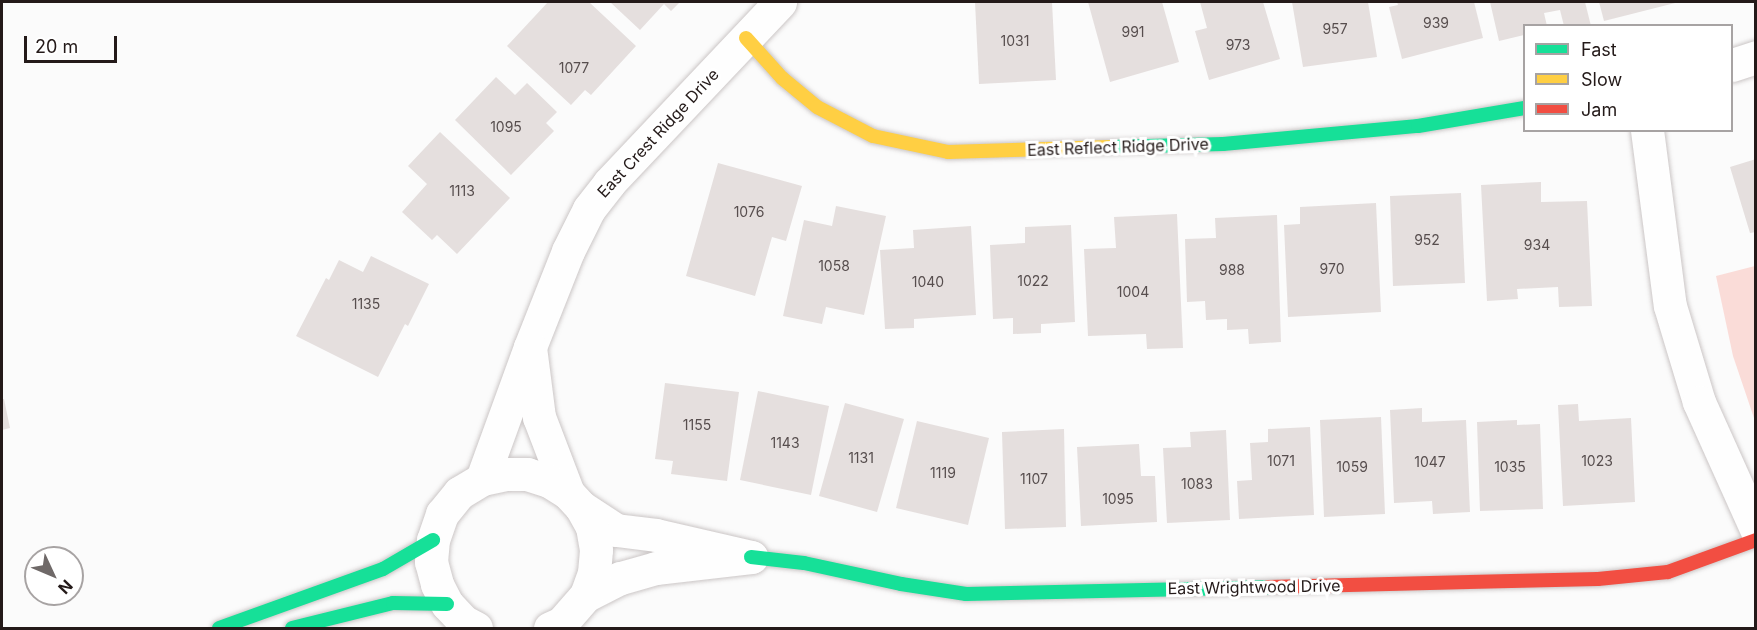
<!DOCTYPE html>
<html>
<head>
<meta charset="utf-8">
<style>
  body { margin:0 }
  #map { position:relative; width:1757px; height:630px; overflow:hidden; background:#fbfbfb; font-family:Inter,sans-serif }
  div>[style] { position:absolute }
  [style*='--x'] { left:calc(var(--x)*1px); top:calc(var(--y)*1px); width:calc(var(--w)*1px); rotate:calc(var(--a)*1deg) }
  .green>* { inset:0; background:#fadcd8 }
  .building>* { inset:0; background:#e5dfde }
  .roads { filter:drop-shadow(0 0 2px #cbc6c6) drop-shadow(0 0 2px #cbc6c6) }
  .street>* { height:33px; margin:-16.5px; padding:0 16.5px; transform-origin:16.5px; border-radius:16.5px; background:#fefefe }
  .fast>* { height:14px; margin:-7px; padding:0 7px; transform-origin:7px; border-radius:7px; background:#16e098 }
  .slow>* { height:14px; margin:-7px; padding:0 7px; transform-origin:7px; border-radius:7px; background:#ffcf43 }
  .jam>* { height:14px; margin:-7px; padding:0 7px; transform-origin:7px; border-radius:7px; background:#f24e42 }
  span { translate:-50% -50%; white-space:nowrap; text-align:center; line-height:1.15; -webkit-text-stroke:6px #fff; paint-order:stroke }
  .number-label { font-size:14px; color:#574e4e }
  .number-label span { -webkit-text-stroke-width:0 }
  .street-label { font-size:16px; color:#241a19 }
  .frame { position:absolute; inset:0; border:3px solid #241a19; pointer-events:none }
  .legend { position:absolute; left:1523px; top:24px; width:210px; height:108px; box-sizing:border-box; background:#fff; border:2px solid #a7a3a3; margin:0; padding:8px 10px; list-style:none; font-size:18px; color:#241a19 }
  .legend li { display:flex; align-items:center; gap:12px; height:30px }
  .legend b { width:30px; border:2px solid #a7a3a3 }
  .north { position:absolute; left:24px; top:546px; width:60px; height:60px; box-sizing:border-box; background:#fff; border:2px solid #a7a3a3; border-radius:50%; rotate:134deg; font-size:16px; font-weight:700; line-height:24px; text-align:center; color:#241a19 }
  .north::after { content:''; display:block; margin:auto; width:21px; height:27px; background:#6f6968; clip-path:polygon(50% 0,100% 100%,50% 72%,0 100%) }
  .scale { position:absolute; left:24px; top:36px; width:93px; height:27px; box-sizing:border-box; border:3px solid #241a19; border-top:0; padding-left:8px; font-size:18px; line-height:21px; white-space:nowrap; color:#241a19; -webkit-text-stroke:4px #fff; paint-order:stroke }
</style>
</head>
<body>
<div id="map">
  <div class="green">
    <i style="clip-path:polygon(1755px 266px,1756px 266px,1755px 421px,1733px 356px,1716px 276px)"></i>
  </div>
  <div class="building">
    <i style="clip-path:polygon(548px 2px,589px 2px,636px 46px,591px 95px,585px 90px,571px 105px,507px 46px)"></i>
    <i style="clip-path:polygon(610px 2px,680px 2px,671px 11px,664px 4px,640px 30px)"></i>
    <i style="clip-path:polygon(975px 2px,1052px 2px,1056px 80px,979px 84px)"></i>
    <i style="clip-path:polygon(1088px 2px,1162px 2px,1179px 62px,1110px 82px)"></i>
    <i style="clip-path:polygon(1200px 2px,1263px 2px,1280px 59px,1209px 80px,1195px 31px,1207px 28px)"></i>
    <i style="clip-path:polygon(1292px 2px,1368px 2px,1377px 57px,1303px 67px)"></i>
    <i style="clip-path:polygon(1397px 2px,1474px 2px,1483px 38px,1402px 59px,1389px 7px,1398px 5px)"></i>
    <i style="clip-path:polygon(1490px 2px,1585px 2px,1591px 26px,1564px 26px,1560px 10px,1544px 13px,1547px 26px,1524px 26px,1524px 35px,1499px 41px)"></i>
    <i style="clip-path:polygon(1599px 2px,1679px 2px,1604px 21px)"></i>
    <i style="clip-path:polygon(496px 77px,515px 95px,527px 83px,557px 112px,546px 123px,554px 131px,511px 175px,455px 120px)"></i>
    <i style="clip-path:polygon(440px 132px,510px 198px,457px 254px,437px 235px,432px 240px,402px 212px,427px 184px,408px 166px)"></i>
    <i style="clip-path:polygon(1756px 159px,1756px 232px,1750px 233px,1730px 167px)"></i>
    <i style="clip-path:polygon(718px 163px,802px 186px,786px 241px,772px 237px,755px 296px,686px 276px)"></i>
    <i style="clip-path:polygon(1541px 182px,1541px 202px,1587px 201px,1592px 306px,1559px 307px,1558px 287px,1517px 289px,1518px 299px,1487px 301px,1481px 185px)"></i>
    <i style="clip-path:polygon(1461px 193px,1465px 283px,1393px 286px,1390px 196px)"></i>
    <i style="clip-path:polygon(1376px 203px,1381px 312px,1288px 317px,1284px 225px,1300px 224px,1300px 207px)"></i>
    <i style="clip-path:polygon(836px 206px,886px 216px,864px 315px,826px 307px,822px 324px,783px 316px,804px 220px,832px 226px)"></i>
    <i style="clip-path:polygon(1177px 214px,1183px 348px,1147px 349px,1146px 334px,1088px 336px,1084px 249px,1116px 248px,1114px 217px)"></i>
    <i style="clip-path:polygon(1277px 215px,1281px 342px,1249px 344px,1248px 329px,1227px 330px,1227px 319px,1206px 320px,1205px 301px,1187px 302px,1185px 239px,1216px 238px,1215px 218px)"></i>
    <i style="clip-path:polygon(1071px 225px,1075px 322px,1041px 324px,1041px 333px,1013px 334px,1013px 318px,993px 319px,990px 245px,1025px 243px,1025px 227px)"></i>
    <i style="clip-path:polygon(971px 226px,976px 315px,914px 319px,914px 328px,885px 329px,880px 250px,914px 248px,913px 230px)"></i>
    <i style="clip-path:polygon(371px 256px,429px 284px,408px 326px,405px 324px,378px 377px,296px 336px,326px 278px,329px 280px,339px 260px,363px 272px)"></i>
    <i style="clip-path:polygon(665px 383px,739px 392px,727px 481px,671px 474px,673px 461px,655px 459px)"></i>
    <i style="clip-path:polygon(758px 391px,829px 406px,811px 495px,740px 480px)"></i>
    <i style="clip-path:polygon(2px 399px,4px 399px,10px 428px,2px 430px)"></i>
    <i style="clip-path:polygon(845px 403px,904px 419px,877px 512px,819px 496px)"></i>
    <i style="clip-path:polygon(1578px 404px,1579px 421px,1631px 418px,1635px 502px,1563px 506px,1558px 405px)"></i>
    <i style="clip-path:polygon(1422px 408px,1422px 422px,1466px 420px,1470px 512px,1433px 514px,1432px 501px,1394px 503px,1390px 410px)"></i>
    <i style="clip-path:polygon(1381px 417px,1385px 514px,1324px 517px,1320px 420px)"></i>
    <i style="clip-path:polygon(1517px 420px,1517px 425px,1540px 424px,1543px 509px,1480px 511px,1477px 422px)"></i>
    <i style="clip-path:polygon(917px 421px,989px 438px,968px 525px,896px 508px)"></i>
    <i style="clip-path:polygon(1310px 427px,1314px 515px,1239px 519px,1237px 481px,1252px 480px,1250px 443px,1268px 442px,1268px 429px)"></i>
    <i style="clip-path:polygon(1064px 429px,1066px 527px,1005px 529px,1002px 432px)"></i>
    <i style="clip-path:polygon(1226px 430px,1230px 520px,1167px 523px,1163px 448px,1191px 447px,1190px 432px)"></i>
    <i style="clip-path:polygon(1139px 444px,1141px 476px,1155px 476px,1157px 522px,1081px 526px,1077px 447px)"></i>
  </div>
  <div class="roads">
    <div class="street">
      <i style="--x:1732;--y:65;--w:25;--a:-18"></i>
      <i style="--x:1647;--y:130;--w:177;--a:82.6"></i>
      <i style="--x:1670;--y:306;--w:100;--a:73.2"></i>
      <i style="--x:1699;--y:402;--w:139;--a:65.8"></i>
      <i style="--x:530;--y:347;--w:103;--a:-68.4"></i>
      <i style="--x:568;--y:251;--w:47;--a:-63.4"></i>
      <i style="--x:589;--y:209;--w:33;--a:-52"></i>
      <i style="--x:609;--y:183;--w:249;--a:-46.6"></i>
      <i style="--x:482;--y:479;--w:140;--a:-70"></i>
      <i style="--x:530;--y:347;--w:71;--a:82.7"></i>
      <i style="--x:539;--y:417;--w:81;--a:69.1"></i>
      <i style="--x:581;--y:507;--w:42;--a:33.3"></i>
      <i style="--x:616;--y:530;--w:40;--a:7.1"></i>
      <i style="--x:656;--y:535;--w:98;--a:13"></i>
      <i style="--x:751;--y:557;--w:96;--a:173.4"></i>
      <i style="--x:656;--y:568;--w:37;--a:164"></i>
      <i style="--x:620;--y:578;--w:38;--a:153"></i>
      <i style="--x:476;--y:628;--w:15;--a:-152"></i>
      <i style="--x:463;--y:621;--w:23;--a:-133"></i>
      <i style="--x:447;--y:604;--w:22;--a:-117"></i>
      <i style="--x:437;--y:584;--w:23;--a:-105"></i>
      <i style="--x:431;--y:562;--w:22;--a:-85"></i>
      <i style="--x:433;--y:540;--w:28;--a:-71"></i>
      <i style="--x:442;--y:514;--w:27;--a:-51"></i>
      <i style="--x:459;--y:493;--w:27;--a:-31"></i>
      <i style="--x:482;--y:479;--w:24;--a:-12"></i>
      <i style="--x:505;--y:474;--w:22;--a:0"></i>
      <i style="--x:527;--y:474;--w:23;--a:18"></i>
      <i style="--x:549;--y:481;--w:22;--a:32"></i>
      <i style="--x:568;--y:493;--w:19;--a:47"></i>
      <i style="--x:581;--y:507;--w:23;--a:61"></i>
      <i style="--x:592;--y:527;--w:23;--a:80"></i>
      <i style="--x:596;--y:550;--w:23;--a:95"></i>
      <i style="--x:594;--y:573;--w:23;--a:110"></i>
      <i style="--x:586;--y:595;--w:37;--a:131"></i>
      <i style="--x:562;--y:623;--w:13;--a:157"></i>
    </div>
    <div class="fast">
      <i style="--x:1110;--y:147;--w:113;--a:-1.5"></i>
      <i style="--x:1223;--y:144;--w:196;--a:-5.3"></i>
      <i style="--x:1418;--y:126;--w:108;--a:-9.6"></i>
      <i style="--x:751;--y:557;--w:53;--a:6.5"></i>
      <i style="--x:804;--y:563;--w:99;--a:12.2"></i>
      <i style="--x:901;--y:584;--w:66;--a:8.7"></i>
      <i style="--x:966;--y:594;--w:302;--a:-1.3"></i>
      <i style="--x:219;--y:628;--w:174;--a:-19.8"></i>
      <i style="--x:383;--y:569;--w:58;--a:-30.1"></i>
      <i style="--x:292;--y:628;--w:104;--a:-13.9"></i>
      <i style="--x:393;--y:603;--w:54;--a:1.1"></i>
    </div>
    <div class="slow">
      <i style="--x:746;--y:38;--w:54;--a:48"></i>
      <i style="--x:782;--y:78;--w:45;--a:39.6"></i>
      <i style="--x:817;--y:107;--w:63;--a:27.4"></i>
      <i style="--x:873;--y:136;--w:77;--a:12"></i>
      <i style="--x:948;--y:152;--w:162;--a:-1.8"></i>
    </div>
    <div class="jam">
      <i style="--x:1268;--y:587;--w:330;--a:-1.4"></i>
      <i style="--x:1598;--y:579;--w:70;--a:-5.7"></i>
      <i style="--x:1668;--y:572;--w:94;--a:-20"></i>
    </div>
  </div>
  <div class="number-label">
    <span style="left:1436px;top:23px">939</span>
    <span style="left:1335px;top:29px">957</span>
    <span style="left:1133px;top:32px">991</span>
    <span style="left:1015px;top:41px">1031</span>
    <span style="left:1238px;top:45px">973</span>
    <span style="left:574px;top:68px">1077</span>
    <span style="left:506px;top:127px">1095</span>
    <span style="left:462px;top:191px">1113</span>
    <span style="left:749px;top:212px">1076</span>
    <span style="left:1427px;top:240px">952</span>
    <span style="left:1537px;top:245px">934</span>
    <span style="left:834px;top:266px">1058</span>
    <span style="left:1332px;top:269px">970</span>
    <span style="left:1232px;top:270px">988</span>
    <span style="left:1033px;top:281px">1022</span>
    <span style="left:928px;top:282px">1040</span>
    <span style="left:1133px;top:292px">1004</span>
    <span style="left:366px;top:304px">1135</span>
    <span style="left:697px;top:425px">1155</span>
    <span style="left:785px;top:443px">1143</span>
    <span style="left:861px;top:458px">1131</span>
    <span style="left:1281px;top:461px">1071</span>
    <span style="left:1597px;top:461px">1023</span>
    <span style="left:1430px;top:462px">1047</span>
    <span style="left:1352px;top:467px">1059</span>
    <span style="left:1510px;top:467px">1035</span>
    <span style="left:943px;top:473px">1119</span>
    <span style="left:1034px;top:479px">1107</span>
    <span style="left:1197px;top:484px">1083</span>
    <span style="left:1118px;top:499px">1095</span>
  </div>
  <div class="street-label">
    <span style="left:658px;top:133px;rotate:-47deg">East Crest Ridge Drive</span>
    <span style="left:1118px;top:147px;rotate:-2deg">East Reflect Ridge Drive</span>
    <span style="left:1254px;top:587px;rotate:-1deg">East Wrightwood Drive</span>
  </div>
  <div class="frame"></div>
  <ul class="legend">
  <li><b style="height:8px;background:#16e098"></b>Fast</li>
  <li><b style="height:8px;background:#ffcf43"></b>Slow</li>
  <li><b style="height:8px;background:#f24e42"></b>Jam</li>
  </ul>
  <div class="north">N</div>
  <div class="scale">20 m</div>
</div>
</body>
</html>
